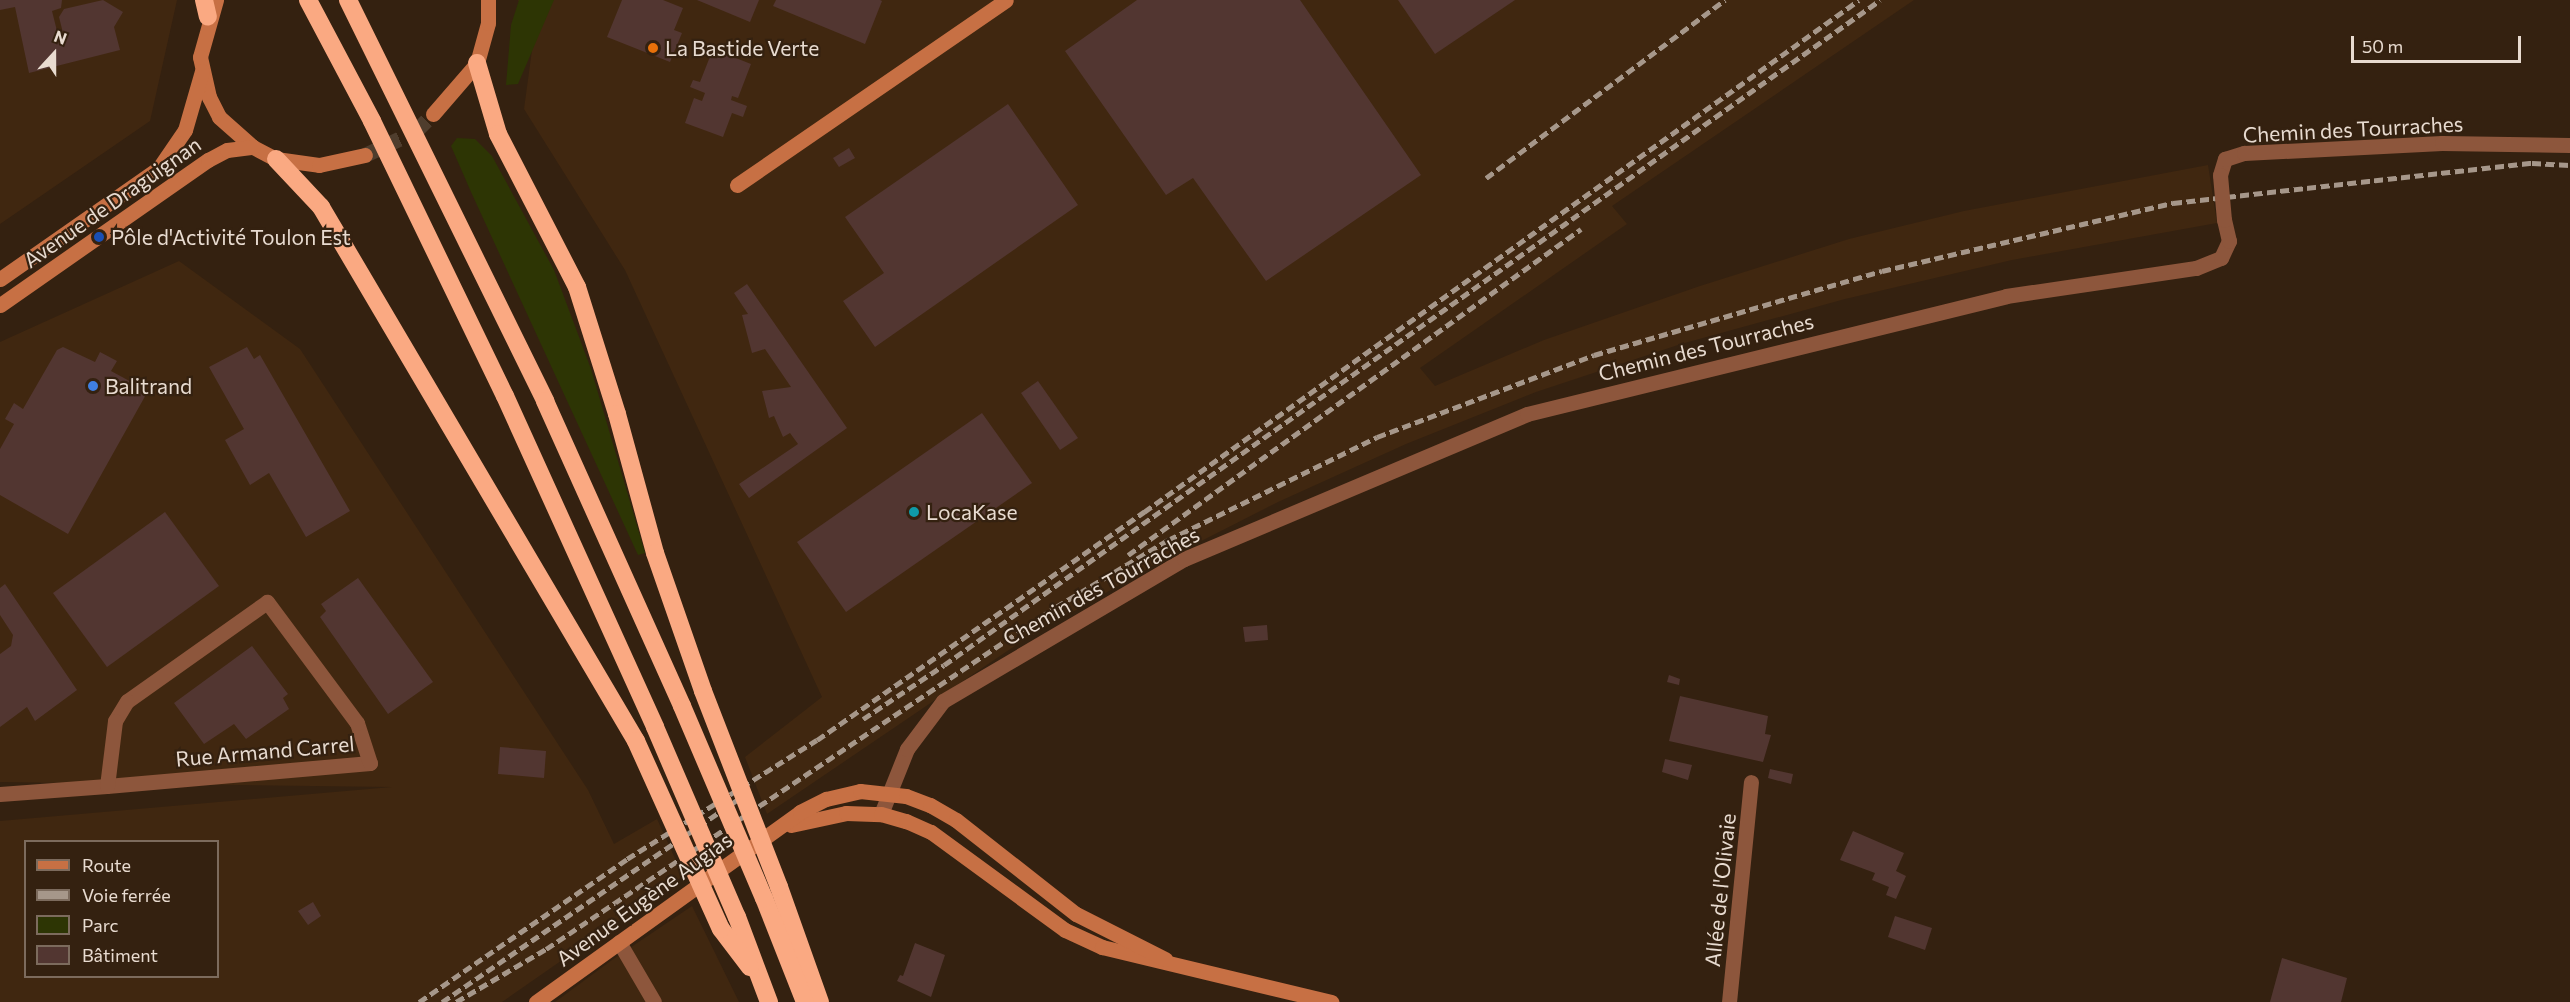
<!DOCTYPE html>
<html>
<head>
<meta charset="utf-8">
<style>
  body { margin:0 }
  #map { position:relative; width:2570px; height:1002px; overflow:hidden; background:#342110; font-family:Commissioner,sans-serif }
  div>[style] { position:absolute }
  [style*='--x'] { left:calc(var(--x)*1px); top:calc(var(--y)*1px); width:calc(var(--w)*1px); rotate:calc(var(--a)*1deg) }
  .built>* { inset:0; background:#402710 }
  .green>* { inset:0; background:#2d3504 }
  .building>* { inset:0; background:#523631 }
  .secondary-tunnel>* { height:15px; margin-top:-7.5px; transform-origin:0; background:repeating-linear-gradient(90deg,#4f3d2d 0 15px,transparent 0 23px) }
  .street>* { height:15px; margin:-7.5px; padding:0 7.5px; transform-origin:7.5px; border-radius:7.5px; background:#8d563c }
  .secondary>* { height:15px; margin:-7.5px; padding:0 7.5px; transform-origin:7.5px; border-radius:7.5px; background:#c77044 }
  .highway>* { height:18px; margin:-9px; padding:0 9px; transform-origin:9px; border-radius:9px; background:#faa982 }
  .rail>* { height:4.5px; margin-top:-2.25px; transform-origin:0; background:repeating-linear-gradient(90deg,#a6978a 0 9px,transparent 0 13.5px) }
  .street-bridge>* { height:15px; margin:-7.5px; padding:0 7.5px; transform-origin:7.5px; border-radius:7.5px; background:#8d563c }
  .highway-bridge>* { height:18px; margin:-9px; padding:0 9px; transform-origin:9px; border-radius:9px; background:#faa982 }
  .dots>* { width:16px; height:16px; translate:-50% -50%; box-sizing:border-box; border:3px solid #342110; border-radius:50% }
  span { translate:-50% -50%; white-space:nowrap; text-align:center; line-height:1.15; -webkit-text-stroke:4.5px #342110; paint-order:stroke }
  .poi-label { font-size:21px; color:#e8dbd0 }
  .left { translate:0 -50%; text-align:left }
  .street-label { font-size:21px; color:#e8dbd0 }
  .legend { position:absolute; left:24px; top:840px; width:195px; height:138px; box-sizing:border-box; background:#342110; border:2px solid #7c6b5d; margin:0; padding:8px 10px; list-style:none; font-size:18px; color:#e8dbd0 }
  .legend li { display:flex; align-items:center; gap:12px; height:30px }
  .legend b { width:30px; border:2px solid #7c6b5d }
  .north { position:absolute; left:24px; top:24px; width:60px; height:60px; -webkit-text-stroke:4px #342110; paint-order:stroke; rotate:21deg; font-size:16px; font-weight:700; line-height:24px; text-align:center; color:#e8dbd0 }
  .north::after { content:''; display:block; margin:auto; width:21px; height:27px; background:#e8dbd0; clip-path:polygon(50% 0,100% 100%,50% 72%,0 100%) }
  .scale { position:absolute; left:2351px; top:36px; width:170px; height:27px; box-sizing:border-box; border:3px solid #e8dbd0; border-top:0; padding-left:8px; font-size:18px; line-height:21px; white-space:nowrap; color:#e8dbd0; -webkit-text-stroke:4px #342110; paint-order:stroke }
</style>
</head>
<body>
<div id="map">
  <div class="built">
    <i style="clip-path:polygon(0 0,177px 0,150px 121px,0 224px)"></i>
    <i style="clip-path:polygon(518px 0,1914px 0,1612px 206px,1627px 224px,1420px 368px,1435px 386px,1544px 340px,1700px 286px,1849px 239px,1964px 211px,2208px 165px,2217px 223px,2012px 260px,1845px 299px,1681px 344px,1536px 392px,1406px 444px,1278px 502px,1154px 565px,1019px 643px,767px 814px,745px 757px,822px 697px,625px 270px,524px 109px,535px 28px)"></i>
    <i style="clip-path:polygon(evenodd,179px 261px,300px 349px,588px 790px,614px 844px,657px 819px,683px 876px,502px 1002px,0 1002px,0 821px,392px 787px,0 782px,0 342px,179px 261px,26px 842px,218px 842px,218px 976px,26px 976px,26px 842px)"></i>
    <i style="clip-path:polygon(692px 906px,739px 1002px,555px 1002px,612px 960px)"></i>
  </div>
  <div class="green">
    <i style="clip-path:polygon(519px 0,554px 0,518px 84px,506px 85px,511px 25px)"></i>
    <i style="clip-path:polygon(457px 138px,475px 139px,492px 156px,554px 270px,591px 369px,645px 553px,638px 555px,471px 192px,451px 146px)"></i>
  </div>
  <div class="building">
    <i style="clip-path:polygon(0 0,62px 0,61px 8px,52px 11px,60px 43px,65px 41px,59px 17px,64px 9px,103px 0,123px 12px,114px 27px,120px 50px,29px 73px,15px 7px,0 10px)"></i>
    <i style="clip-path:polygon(622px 0,663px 0,683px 8px,674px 30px,682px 33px,670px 62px,607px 37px)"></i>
    <i style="clip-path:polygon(697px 0,759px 0,750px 22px)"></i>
    <i style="clip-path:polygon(776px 0,880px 0,882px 1px,865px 44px,773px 6px)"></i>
    <i style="clip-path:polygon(1137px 0,1300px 0,1421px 175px,1266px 281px,1193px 178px,1166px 195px,1065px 51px)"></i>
    <i style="clip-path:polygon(1398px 0,1515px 0,1435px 54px)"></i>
    <i style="clip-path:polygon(713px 49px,751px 64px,738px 98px,732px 96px,731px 100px,747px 106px,743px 117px,732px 113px,723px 137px,685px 123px,694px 98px,702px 101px,705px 93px,690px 87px,693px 80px,700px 82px)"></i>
    <i style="clip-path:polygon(1008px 104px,1078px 205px,875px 347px,843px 301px,884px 273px,845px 217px)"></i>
    <i style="clip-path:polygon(849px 148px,855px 158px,839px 167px,833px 158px)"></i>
    <i style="clip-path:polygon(747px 284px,847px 428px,749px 498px,739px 484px,798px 444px,790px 433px,783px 437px,774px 416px,769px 418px,762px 391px,791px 387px,765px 349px,752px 353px,742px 315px,748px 314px,734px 293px)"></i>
    <i style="clip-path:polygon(63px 347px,95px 362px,100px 352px,117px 361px,111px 371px,148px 391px,68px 534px,0 495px,0 449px,14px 424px,5px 419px,14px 403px,23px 409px,57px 350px)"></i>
    <i style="clip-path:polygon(247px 347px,254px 359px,260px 355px,350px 511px,306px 537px,269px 473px,250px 485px,225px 440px,244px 429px,209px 367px)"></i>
    <i style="clip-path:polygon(1038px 381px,1078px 438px,1060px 450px,1021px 393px)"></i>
    <i style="clip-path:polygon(982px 413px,1032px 483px,846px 612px,797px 542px)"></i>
    <i style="clip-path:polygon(165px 512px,219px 586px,107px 667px,53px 593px)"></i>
    <i style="clip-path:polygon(358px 578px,433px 682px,388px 714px,320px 617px,326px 611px,321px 604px)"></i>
    <i style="clip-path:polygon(5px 584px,77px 690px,35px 721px,27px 707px,0 727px,0 654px,11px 646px,13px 635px,0 615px,0 588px)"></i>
    <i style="clip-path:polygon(1267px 625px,1268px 640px,1245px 642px,1243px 627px)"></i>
    <i style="clip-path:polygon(252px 646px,288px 694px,283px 698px,289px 709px,246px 739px,234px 724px,204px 744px,174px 703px)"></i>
    <i style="clip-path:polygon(1669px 675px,1680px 679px,1679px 685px,1667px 682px)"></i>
    <i style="clip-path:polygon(1680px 696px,1768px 716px,1765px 734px,1771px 735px,1763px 762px,1669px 741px)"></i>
    <i style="clip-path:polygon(500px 747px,546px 751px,544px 778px,498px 774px)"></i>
    <i style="clip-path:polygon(1665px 759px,1692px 765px,1688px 780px,1662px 772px)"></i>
    <i style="clip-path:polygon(1770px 769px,1793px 774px,1791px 784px,1768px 778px)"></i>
    <i style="clip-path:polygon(1853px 831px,1904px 853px,1896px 871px,1906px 876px,1896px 899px,1886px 895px,1889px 887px,1872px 880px,1875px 873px,1840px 860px)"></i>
    <i style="clip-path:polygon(313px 902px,321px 916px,308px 925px,298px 911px)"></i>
    <i style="clip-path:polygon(1895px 916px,1932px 928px,1925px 950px,1888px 937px)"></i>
    <i style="clip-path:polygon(915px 943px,945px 955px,931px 997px,897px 981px,900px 975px,903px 976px)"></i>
    <i style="clip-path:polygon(2282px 958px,2347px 978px,2341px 1002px,2270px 1002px)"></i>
  </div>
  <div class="secondary-tunnel">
    <i style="--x:365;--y:155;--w:56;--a:-25.2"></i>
    <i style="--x:416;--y:131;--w:24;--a:-45"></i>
  </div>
  <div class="street">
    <i style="--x:2220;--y:175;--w:17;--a:-73"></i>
    <i style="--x:2225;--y:159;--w:20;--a:-18"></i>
    <i style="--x:2244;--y:153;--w:198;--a:-2.9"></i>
    <i style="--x:2442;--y:143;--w:128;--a:0.9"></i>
    <i style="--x:0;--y:794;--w:107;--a:-4.3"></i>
    <i style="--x:107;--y:786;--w:264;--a:-5"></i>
    <i style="--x:370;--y:763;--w:42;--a:-108"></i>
    <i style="--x:357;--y:723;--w:151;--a:-126.6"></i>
    <i style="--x:267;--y:602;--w:171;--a:144.7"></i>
    <i style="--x:127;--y:701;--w:23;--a:121"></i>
    <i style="--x:115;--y:721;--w:65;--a:97"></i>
    <i style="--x:881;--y:814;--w:70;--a:-68.2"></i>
    <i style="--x:907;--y:749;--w:60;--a:-53.1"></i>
    <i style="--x:943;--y:701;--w:280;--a:-30.5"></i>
    <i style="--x:1184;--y:559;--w:372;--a:-22.9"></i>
    <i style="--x:1527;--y:414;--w:493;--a:-13.8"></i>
    <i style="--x:2006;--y:296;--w:192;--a:-8.4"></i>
    <i style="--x:2196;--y:268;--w:27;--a:-22"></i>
    <i style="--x:2221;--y:258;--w:19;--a:-65"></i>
    <i style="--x:2229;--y:241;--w:22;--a:-103"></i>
    <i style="--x:619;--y:942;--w:69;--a:59.7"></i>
    <i style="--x:1729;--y:1002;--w:221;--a:-84.3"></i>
  </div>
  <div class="secondary">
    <i style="--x:216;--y:0;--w:59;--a:105.7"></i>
    <i style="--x:200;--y:57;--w:41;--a:77.3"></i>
    <i style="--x:209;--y:97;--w:22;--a:63"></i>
    <i style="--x:219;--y:117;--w:45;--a:41.4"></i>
    <i style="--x:253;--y:147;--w:26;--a:28"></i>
    <i style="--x:276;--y:159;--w:43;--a:7.9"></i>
    <i style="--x:319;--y:165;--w:47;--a:-12.3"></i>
    <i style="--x:433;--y:114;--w:67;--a:-49.2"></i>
    <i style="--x:477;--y:63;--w:41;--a:-74.6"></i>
    <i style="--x:488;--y:23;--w:23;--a:-90"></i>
    <i style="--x:737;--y:185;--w:326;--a:-34.5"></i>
    <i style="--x:0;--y:279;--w:194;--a:-34.9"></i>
    <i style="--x:159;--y:168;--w:46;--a:-55.6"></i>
    <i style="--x:185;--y:130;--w:61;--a:-73.9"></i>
    <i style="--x:0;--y:305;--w:254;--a:-34.9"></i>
    <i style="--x:208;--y:160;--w:21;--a:-28"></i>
    <i style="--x:227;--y:150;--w:26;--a:-7"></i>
    <i style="--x:791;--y:825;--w:56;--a:-12.3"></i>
    <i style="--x:846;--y:813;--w:35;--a:2"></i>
    <i style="--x:881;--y:814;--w:26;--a:16"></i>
    <i style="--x:906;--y:821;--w:27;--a:24"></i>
    <i style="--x:931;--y:832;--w:166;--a:36.2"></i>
    <i style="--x:1065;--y:930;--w:41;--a:24.7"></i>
    <i style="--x:1102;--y:947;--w:236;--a:13.5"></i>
    <i style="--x:536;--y:1002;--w:325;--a:-35.7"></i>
    <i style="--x:800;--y:812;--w:29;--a:-27"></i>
    <i style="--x:826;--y:799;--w:35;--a:-13"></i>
    <i style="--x:860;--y:791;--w:46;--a:6.2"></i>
    <i style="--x:906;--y:796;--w:26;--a:21"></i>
    <i style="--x:930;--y:805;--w:30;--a:30"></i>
    <i style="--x:956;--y:820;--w:152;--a:38.1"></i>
    <i style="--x:1076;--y:914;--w:100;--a:26.8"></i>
  </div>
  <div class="highway">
    <i style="--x:204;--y:0;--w:17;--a:77"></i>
    <i style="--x:308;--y:0;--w:137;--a:62.1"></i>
    <i style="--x:372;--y:121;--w:305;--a:64.2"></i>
    <i style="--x:505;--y:396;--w:363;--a:65.6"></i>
    <i style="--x:348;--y:0;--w:447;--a:63.8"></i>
    <i style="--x:545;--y:401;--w:334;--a:65.8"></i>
    <i style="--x:477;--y:63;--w:74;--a:73.5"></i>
    <i style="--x:498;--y:134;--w:172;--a:62.7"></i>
    <i style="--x:577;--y:287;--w:133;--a:72.5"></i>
    <i style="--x:617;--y:414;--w:144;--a:74.7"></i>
    <i style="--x:655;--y:553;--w:146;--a:70.8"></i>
    <i style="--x:276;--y:159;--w:66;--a:46.8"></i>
    <i style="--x:321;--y:207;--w:620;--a:59.46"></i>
    <i style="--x:779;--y:887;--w:122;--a:70.4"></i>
    <i style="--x:764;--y:898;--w:112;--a:68.5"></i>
    <i style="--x:737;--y:917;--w:91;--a:69.4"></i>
    <i style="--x:721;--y:929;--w:48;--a:52.7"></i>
  </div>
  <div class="rail">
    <i style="--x:1486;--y:178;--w:298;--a:-36.7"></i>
    <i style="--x:1128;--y:555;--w:558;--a:-35.74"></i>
    <i style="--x:863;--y:719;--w:97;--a:-33.7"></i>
    <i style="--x:944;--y:665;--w:1148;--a:-35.39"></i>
    <i style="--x:419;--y:1002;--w:252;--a:-34.5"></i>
    <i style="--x:627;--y:859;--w:224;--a:-32.1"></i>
    <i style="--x:817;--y:740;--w:399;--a:-34.9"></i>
    <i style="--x:1144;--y:512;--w:879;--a:-35.61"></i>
    <i style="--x:442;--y:1002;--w:372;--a:-34.4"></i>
    <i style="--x:456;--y:1002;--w:104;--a:-30.5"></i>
    <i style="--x:546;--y:949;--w:614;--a:-33.85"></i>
    <i style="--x:1056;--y:607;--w:131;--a:-30.9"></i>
    <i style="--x:1168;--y:540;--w:233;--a:-26.2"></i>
    <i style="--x:1377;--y:437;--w:232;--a:-20.7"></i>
    <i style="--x:1594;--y:355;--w:300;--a:-16.3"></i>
    <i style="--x:1882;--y:271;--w:299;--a:-13.2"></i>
    <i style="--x:2173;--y:203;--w:361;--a:-6.4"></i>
    <i style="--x:2532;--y:163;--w:38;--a:3"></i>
  </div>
  <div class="street-bridge">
    <i style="--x:2220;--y:175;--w:45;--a:84.9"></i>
  </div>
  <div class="highway-bridge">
    <i style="--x:703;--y:691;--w:210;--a:68.8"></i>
    <i style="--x:682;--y:706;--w:209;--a:66.9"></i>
    <i style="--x:655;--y:727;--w:207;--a:66.7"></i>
    <i style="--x:636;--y:741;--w:206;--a:65.7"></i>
  </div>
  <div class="dots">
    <i style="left:653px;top:48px;background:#e8710a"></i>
    <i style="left:99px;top:237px;background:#1a4fb4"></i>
    <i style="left:93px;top:386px;background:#3f7fe0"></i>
    <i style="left:914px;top:512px;background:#0f9aa8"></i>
  </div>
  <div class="poi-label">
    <span class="left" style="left:665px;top:48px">La Bastide Verte</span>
    <span class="left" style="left:111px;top:237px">Pôle d'Activité Toulon Est</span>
    <span class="left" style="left:105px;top:386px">Balitrand</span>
    <span class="left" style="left:926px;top:512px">LocaKase</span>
  </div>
  <div class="street-label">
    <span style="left:2353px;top:129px;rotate:-3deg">Chemin des Tourraches</span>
    <span style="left:112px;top:202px;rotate:-35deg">Avenue de Draguignan</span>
    <span style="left:1706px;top:347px;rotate:-14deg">Chemin des Tourraches</span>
    <span style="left:1101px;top:586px;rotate:-29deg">Chemin des Tourraches</span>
    <span style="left:265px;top:751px;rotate:-5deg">Rue Armand Carrel</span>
    <span style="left:1720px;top:890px;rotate:-84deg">Allée de l'Olivaie</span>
    <span style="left:644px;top:899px;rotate:-36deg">Avenue Eugène Augias</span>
  </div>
  <ul class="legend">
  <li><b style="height:8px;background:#c77044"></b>Route</li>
  <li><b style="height:8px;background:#a6978a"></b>Voie ferrée</li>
  <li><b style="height:16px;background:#2d3504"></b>Parc</li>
  <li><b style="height:16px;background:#523631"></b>Bâtiment</li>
  </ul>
  <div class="north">N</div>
  <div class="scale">50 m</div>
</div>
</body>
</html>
